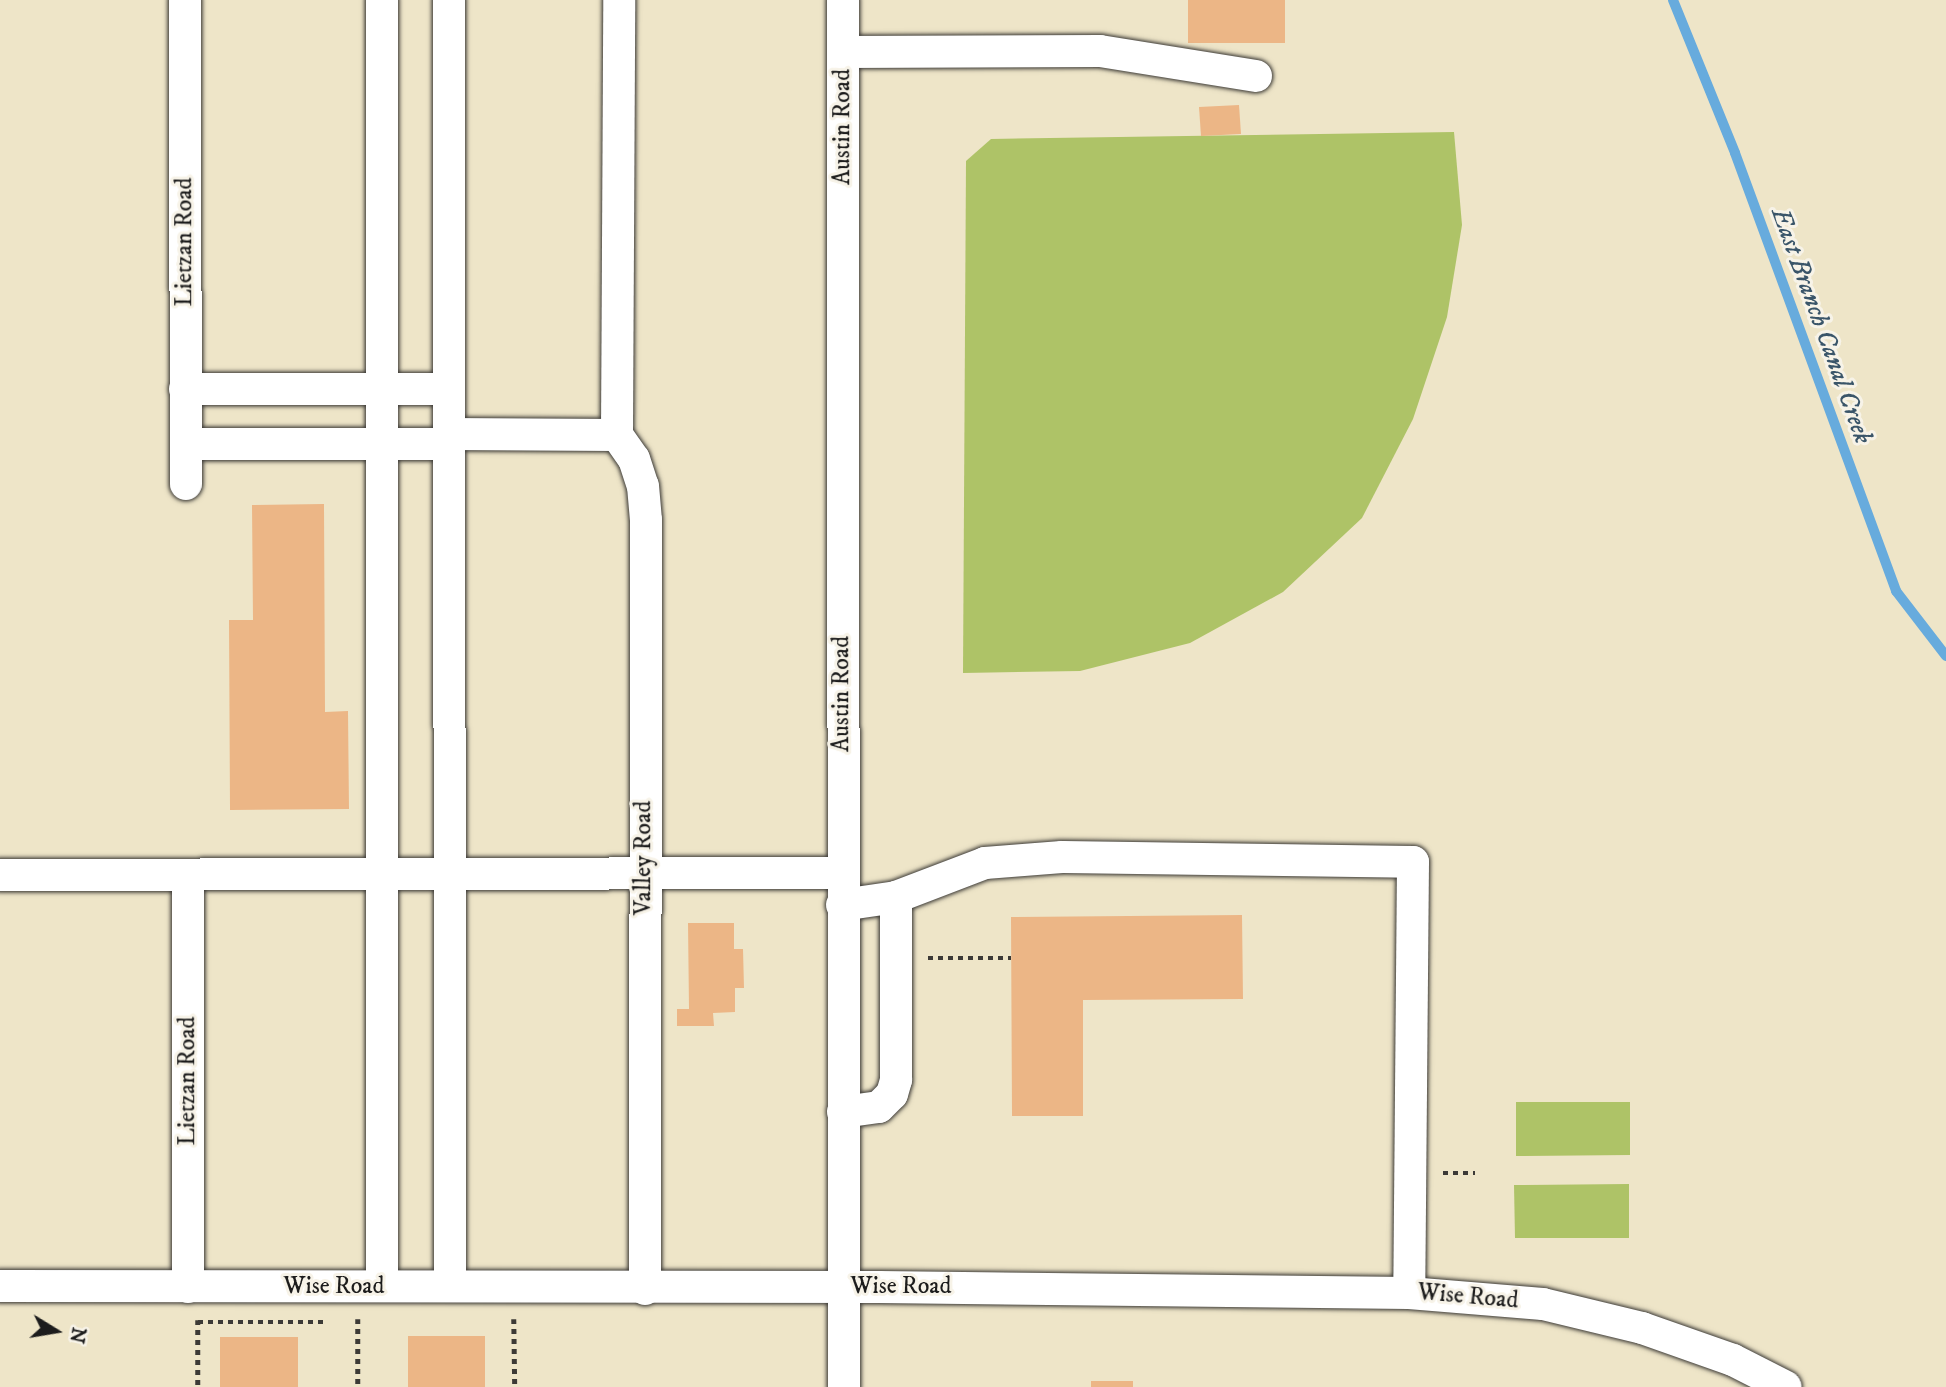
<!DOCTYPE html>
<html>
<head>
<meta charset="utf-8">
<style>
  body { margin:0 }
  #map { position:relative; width:1946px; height:1387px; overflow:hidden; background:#eee5c8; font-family:"IM FELL DW Pica",serif }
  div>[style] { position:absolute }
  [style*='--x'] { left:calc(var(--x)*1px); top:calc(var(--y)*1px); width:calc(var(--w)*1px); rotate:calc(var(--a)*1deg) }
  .green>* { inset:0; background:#aec367 }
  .stream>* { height:10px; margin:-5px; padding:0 5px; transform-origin:5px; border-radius:5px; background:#67abdd }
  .building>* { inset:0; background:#ecb686 }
  .path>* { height:4.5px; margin-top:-2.25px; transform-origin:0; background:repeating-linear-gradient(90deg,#3c3a36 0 5px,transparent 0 10px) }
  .roads { filter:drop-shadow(0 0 2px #3c3a36) drop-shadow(0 0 2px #3c3a36) }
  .minor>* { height:32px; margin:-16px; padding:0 16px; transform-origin:16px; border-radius:16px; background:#fff }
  span { translate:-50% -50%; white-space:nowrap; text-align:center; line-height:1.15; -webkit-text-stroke:6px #f7f3e8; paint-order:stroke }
  .street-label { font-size:24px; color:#1c1c1c }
  .water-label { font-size:26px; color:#3a5569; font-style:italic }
  .north { position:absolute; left:21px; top:1296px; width:70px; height:70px; -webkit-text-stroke:5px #f7f3e8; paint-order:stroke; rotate:101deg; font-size:19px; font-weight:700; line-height:28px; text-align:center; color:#1c1c1c }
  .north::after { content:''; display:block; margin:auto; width:24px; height:32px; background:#1c1c1c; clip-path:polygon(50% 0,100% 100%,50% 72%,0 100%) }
</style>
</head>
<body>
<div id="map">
  <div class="green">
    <i style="clip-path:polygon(1454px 132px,1462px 225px,1447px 317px,1413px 419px,1362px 518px,1283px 592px,1190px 643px,1080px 671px,963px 673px,966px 161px,991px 139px)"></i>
    <i style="clip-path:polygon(1516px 1102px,1630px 1102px,1630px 1155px,1516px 1156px)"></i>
    <i style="clip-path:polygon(1629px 1184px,1629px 1238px,1515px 1238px,1514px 1185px)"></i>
  </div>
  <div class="stream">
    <i style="--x:1673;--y:0;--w:165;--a:67.9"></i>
    <i style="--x:1735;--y:153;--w:467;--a:69.8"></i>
    <i style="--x:1896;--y:591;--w:82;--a:52.4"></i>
  </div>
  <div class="building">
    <i style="clip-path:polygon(1188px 0,1285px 0,1285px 43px,1188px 43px)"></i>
    <i style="clip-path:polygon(1239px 105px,1241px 134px,1201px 136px,1199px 107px)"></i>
    <i style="clip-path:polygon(324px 504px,325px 712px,348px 711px,349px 809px,230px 810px,229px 620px,253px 620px,252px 505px)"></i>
    <i style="clip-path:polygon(1242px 915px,1243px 999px,1083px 1000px,1083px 1116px,1012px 1116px,1011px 917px)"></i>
    <i style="clip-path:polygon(688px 923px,734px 923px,734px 949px,743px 949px,744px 988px,735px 988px,735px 1012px,713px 1013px,714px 1026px,677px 1026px,677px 1009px,689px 1009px)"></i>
    <i style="clip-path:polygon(408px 1336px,485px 1336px,485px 1387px,408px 1387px)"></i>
    <i style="clip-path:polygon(220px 1337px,298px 1337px,298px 1387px,220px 1387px)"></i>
    <i style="clip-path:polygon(1091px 1381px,1133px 1381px,1133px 1387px,1091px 1387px)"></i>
  </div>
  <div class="path">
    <i style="--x:928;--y:958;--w:83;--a:0"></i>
    <i style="--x:1443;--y:1173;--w:32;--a:0"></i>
    <i style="--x:358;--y:1319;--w:68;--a:90"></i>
    <i style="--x:514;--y:1319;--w:68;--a:89.2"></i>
    <i style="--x:198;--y:1320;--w:67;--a:90"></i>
    <i style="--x:198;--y:1322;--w:130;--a:0"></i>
  </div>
  <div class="roads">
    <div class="minor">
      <i style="--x:185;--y:0;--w:484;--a:89.9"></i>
      <i style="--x:382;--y:0;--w:1286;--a:90"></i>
      <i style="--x:449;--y:0;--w:1286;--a:89.96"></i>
      <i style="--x:843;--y:0;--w:1387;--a:89.96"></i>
      <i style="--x:843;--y:52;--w:257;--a:-0.2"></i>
      <i style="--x:1100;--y:51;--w:158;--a:9.1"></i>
      <i style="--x:185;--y:389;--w:264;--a:0"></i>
      <i style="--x:449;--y:434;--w:168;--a:0.3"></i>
      <i style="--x:617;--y:435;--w:29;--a:55"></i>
      <i style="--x:634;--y:459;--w:28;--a:72"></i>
      <i style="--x:643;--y:486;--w:34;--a:85"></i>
      <i style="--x:646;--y:520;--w:769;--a:90.07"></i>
      <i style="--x:617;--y:435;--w:435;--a:-89.7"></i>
      <i style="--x:186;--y:444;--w:263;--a:0"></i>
      <i style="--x:0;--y:875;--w:841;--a:-0.14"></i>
      <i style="--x:188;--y:875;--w:412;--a:90"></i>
      <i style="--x:842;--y:905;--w:55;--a:-8.4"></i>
      <i style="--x:896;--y:897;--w:95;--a:-20.9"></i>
      <i style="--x:985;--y:863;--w:77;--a:-4.5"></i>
      <i style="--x:1062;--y:857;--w:351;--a:0.8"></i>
      <i style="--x:1413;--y:862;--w:431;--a:90.5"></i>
      <i style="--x:843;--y:1112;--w:36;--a:-8"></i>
      <i style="--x:879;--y:1107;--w:18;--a:-45"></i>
      <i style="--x:892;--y:1094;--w:15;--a:-74"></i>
      <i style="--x:896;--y:1080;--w:183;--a:-90"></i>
      <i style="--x:0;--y:1286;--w:879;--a:0.07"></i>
      <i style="--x:879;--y:1287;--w:530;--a:0.65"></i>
      <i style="--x:1409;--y:1293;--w:134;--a:4.7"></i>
      <i style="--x:1543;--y:1304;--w:102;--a:13.6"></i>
      <i style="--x:1642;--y:1328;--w:96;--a:19.4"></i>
      <i style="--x:1733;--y:1360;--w:59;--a:27"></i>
    </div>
  </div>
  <div class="street-label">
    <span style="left:843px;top:127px;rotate:-90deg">Austin Road</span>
    <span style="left:185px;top:242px;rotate:-90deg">Lietzan Road</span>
    <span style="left:842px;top:694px;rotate:-90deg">Austin Road</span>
    <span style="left:644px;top:858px;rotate:-90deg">Valley Road</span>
    <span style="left:188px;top:1081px;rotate:-90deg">Lietzan Road</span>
    <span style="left:334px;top:1287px">Wise Road</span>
    <span style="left:901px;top:1287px">Wise Road</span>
    <span style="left:1468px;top:1297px;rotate:5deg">Wise Road</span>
  </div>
  <div class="water-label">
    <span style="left:1821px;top:326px;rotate:70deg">East Branch Canal Creek</span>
  </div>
  <div class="north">N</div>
</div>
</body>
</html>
